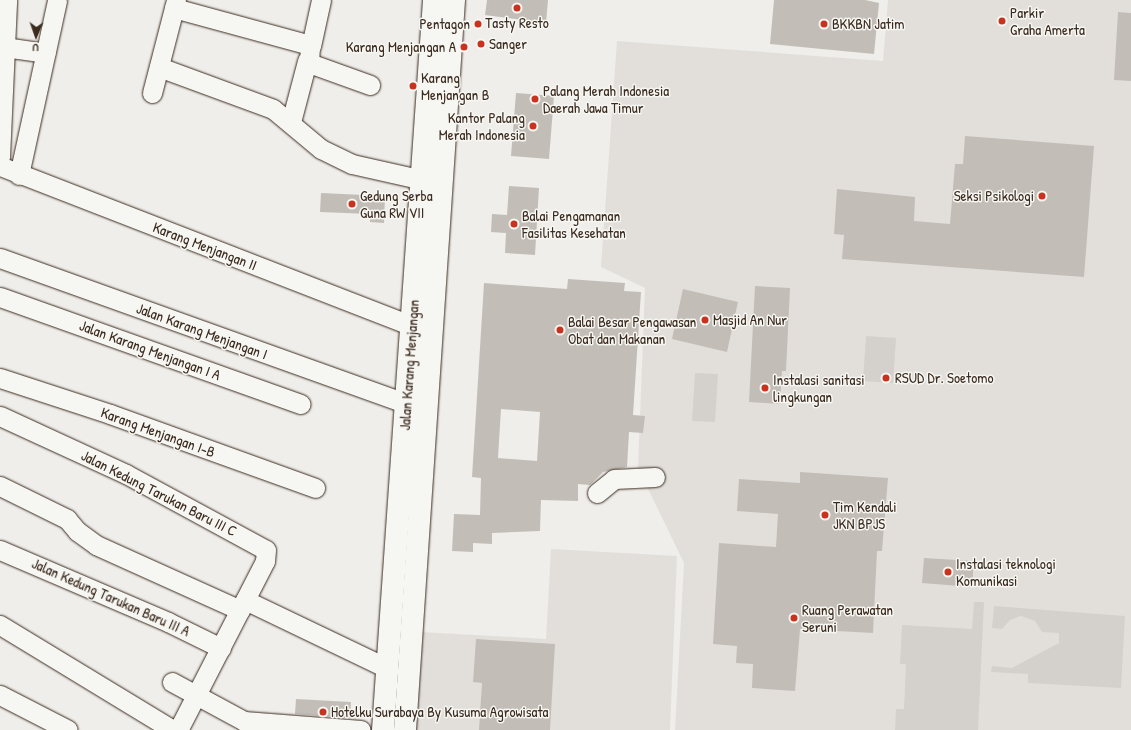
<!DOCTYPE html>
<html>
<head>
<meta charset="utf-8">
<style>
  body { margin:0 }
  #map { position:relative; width:1131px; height:730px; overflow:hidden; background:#efeeea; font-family:"Patrick Hand",sans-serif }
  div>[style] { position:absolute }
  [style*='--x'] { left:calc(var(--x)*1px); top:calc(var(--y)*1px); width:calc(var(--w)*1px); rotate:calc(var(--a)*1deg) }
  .built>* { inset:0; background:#e2dfdb }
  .green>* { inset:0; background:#d4d1cc }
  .building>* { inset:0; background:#c2bdb7 }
  .roads { filter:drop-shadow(0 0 1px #3b2a1e) drop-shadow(0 0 1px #3b2a1e) }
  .minor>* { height:19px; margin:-9.5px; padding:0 9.5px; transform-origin:9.5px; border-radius:9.5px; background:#f6f6f2 }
  .major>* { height:22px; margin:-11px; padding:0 11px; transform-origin:11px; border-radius:11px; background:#f6f6f2 }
  .dots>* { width:11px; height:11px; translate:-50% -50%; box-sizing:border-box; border:2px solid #f6f6f2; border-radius:50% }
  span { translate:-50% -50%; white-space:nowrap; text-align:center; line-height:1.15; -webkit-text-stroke:3px #f6f6f2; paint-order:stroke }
  .poi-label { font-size:15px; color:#3b2a1e }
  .left { translate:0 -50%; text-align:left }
  .right { translate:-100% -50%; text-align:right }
  .street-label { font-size:15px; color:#3b2a1e }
  .north { position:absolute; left:16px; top:16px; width:40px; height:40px; -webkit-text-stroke:3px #f6f6f2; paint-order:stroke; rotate:182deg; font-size:11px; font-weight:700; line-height:16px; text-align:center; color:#3b2a1e }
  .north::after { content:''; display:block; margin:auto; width:14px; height:18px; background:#3b2a1e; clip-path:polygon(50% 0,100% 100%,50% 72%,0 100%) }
</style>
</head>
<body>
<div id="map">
  <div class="built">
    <i style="clip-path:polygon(888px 0,1131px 0,1131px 730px,675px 730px,684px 563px,638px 468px,645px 288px,601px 267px,617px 41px,883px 61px)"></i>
    <i style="clip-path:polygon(551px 549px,677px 556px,670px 730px,416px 730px,421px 632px,546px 639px)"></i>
  </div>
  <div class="green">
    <i style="clip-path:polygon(866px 336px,896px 338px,893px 383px,863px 381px)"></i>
    <i style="clip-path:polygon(695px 373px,718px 374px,715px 422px,692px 421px)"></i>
    <i style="clip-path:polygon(974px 602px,984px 602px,978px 730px,895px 730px,896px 709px,904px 709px,906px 664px,900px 664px,902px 625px,972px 629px)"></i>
    <i style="clip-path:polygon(994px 606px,1125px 616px,1121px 688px,1028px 683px,1028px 674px,991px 672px,992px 666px,1012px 668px,1059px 643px,1059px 633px,1042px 632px,1035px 621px,1021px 616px,1010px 620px,1002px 629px,992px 628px)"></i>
  </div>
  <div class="building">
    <i style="clip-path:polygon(487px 0,548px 0,546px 23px,485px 15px)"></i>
    <i style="clip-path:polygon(774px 0,865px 0,879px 3px,874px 54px,770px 44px)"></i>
    <i style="clip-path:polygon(1118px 12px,1131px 13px,1131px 81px,1114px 80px)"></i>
    <i style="clip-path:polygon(516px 93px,554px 96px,549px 159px,511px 156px)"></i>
    <i style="clip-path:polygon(965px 136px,1094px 146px,1084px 277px,842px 259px,844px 235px,834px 234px,837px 189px,915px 197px,914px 221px,950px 224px,955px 164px,963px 164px)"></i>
    <i style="clip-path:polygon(509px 186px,539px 188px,535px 255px,505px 253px,506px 233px,491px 232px,492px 214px,507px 215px)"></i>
    <i style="clip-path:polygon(321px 193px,385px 196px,384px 223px,370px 222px,370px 214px,320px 212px)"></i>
    <i style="clip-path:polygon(evenodd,568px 279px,625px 283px,624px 291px,641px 292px,633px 415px,645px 416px,643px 433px,629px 432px,627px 467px,603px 472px,590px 485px,578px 484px,578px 501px,541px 500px,540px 531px,492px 533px,492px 544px,473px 543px,473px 552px,452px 551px,454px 514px,480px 515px,481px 478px,472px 477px,484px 283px,567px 289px,568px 279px,501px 409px,540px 412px,537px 461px,498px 458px,501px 409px)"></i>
    <i style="clip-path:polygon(755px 286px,790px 288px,786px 371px,782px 371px,780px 404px,749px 402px)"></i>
    <i style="clip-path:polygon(683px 289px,738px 302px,727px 352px,672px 339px)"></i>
    <i style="clip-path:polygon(800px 472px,888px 478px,882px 551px,877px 551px,873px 633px,800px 629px,795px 691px,752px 688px,753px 664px,736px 663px,737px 646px,713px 644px,719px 543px,776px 547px,778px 514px,737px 511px,739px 479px,800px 483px)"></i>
    <i style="clip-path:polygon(924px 558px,974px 561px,972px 587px,922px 583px)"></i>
    <i style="clip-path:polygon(476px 639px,555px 644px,550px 730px,479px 730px,482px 683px,473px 682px)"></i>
    <i style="clip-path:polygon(296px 699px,351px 702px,350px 718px,295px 714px)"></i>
  </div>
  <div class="roads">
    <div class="minor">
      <i style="--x:174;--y:8;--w:141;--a:15.2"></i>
      <i style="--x:310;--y:45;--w:18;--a:93"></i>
      <i style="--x:309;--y:63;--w:65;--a:19.8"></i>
      <i style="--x:311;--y:46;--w:47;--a:-77.7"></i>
      <i style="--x:4;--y:47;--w:42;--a:8.1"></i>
      <i style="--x:159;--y:67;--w:121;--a:20.2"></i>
      <i style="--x:273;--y:109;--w:62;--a:39.8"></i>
      <i style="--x:321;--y:149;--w:34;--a:26"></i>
      <i style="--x:352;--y:164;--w:73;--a:12.7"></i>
      <i style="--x:152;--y:93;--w:96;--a:-75.5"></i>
      <i style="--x:291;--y:122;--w:63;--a:-75.3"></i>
      <i style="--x:0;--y:157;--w:157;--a:-87.4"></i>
      <i style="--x:0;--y:166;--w:440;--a:21.2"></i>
      <i style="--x:19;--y:175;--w:179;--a:-77.7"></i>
      <i style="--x:0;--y:258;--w:430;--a:19.7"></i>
      <i style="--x:0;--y:297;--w:319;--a:19.6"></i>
      <i style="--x:0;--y:378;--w:116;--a:18.1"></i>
      <i style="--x:110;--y:414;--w:218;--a:19.8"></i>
      <i style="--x:0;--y:416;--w:139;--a:24.7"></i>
      <i style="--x:126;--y:474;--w:159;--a:28.5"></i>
      <i style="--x:266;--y:550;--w:11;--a:95"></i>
      <i style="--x:265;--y:561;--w:190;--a:117.2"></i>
      <i style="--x:0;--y:486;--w:75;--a:26.2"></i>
      <i style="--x:67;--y:519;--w:16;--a:50"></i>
      <i style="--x:77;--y:531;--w:24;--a:36"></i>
      <i style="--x:96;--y:545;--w:158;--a:24.3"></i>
      <i style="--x:597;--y:493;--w:22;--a:-39"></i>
      <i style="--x:614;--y:479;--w:41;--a:-2.8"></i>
      <i style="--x:0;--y:550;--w:183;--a:23.2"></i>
      <i style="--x:168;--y:622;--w:59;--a:26.1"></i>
      <i style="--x:245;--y:600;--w:157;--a:25.6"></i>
      <i style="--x:0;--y:625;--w:202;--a:31.3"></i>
      <i style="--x:172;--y:682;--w:82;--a:28.4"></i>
      <i style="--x:244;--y:721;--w:117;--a:4.4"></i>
      <i style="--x:0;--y:695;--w:76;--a:27.2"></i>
    </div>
    <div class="major">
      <i style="--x:383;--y:730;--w:732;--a:-86"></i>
      <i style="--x:405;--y:730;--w:732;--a:-86.16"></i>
    </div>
  </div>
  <div class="dots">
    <i style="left:517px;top:8px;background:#c8321e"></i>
    <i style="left:1002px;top:21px;background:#c8321e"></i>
    <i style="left:478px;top:24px;background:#c8321e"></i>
    <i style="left:824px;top:24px;background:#c8321e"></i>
    <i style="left:481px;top:44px;background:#c8321e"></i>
    <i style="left:464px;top:47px;background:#c8321e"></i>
    <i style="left:413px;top:86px;background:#c8321e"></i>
    <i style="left:535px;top:99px;background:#c8321e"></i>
    <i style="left:533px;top:126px;background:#c8321e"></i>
    <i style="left:1042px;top:196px;background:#c8321e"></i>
    <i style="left:352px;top:204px;background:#c8321e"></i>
    <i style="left:514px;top:224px;background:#c8321e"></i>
    <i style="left:705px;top:320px;background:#c8321e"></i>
    <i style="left:560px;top:330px;background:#c8321e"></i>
    <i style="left:886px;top:378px;background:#c8321e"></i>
    <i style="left:765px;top:388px;background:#c8321e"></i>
    <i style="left:825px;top:515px;background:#c8321e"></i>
    <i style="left:948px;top:572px;background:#c8321e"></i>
    <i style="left:794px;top:618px;background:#c8321e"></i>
    <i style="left:323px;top:712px;background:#c8321e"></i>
  </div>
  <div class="poi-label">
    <span class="left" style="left:1010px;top:21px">Parkir<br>Graha Amerta</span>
    <span style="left:517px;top:23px">Tasty Resto</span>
    <span class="right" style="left:470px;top:24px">Pentagon</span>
    <span class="left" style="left:832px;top:24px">BKKBN Jatim</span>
    <span class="left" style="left:489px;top:44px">Sanger</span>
    <span class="right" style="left:456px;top:47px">Karang Menjangan A</span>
    <span class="left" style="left:421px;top:86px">Karang<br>Menjangan B</span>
    <span class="left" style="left:543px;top:99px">Palang Merah Indonesia<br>Daerah Jawa Timur</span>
    <span class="right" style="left:525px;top:126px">Kantor Palang<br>Merah Indonesia</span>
    <span class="left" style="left:360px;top:204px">Gedung Serba<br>Guna RW VII</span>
    <span class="right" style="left:1034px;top:196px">Seksi Psikologi</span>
    <span class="left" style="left:522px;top:224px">Balai Pengamanan<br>Fasilitas Kesehatan</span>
    <span class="left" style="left:713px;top:320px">Masjid An Nur</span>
    <span class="left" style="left:568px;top:330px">Balai Besar Pengawasan<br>Obat dan Makanan</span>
    <span class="left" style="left:895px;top:378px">RSUD Dr. Soetomo</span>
    <span class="left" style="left:773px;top:388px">Instalasi sanitasi<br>lingkungan</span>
    <span class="left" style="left:833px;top:515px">Tim Kendali<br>JKN BPJS</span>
    <span class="left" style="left:956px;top:572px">Instalasi teknologi<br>Komunikasi</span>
    <span class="left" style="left:802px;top:618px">Ruang Perawatan<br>Seruni</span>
    <span class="left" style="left:331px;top:712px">Hotelku Surabaya By Kusuma Agrowisata</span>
  </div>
  <div class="street-label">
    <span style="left:205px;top:246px;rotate:21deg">Karang Menjangan II</span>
    <span style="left:202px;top:331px;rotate:20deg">Jalan Karang Menjangan I</span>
    <span style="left:150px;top:350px;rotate:20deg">Jalan Karang Menjangan I A</span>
    <span style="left:409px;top:365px;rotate:-86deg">Jalan Karang Menjangan</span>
    <span style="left:158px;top:432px;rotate:20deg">Karang Menjangan I-B</span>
    <span style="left:159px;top:493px;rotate:27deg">Jalan Kedung Tarukan Baru III C</span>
    <span style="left:111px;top:597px;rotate:24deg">Jalan Kedung Tarukan Baru III A</span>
  </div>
  <div class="north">U</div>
</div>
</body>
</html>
